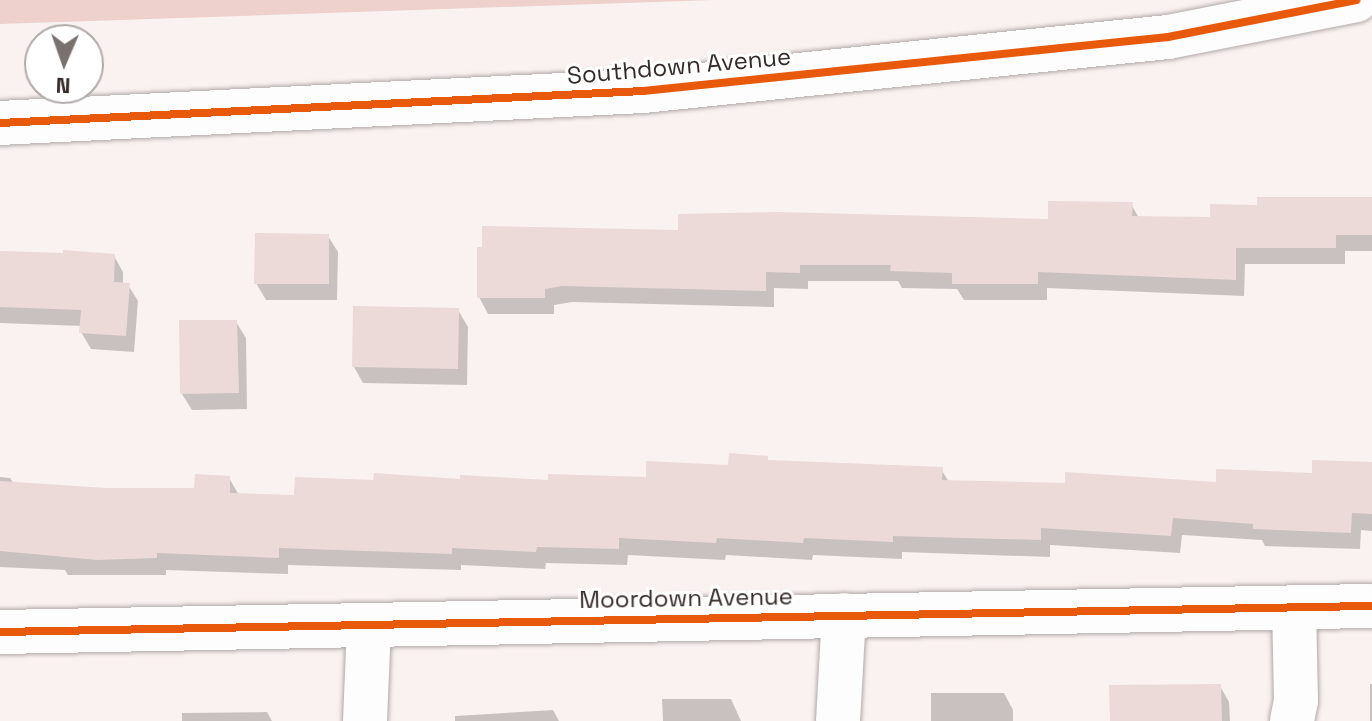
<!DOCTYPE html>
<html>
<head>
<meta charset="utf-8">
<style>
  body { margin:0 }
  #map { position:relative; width:1372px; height:721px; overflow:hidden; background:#faf2f1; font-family:"Space Grotesk",sans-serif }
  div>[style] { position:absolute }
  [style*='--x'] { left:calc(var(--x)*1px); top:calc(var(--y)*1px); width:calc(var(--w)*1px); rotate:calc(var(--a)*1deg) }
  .green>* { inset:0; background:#eed0cc }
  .shadow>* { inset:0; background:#0003 }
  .building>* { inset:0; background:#ebdad7 }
  .roads { filter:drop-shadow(0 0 2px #b1a9a8) drop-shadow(0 0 2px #b1a9a8) }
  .street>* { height:44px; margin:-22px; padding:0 22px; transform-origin:22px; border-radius:22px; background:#fefdfd }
  .cycleway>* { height:8px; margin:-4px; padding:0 4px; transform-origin:4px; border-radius:4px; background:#e8590c }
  span { translate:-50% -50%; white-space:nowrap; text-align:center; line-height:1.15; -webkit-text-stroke:6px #fff; paint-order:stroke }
  .street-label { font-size:24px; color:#342b29 }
  .north { position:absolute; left:24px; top:24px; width:80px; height:80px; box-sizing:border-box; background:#fff; border:2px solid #aeaaa9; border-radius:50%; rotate:182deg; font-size:22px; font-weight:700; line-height:32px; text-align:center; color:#342b29 }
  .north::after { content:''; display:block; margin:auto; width:28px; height:36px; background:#79716f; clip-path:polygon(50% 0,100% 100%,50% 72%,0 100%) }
</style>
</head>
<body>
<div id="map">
  <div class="green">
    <i style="clip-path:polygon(0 0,714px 0,0 24px)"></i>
  </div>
  <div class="shadow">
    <i style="clip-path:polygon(1372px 199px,1372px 251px,1345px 251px,1345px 264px,1245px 264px,1244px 296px,1047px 288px,1047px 300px,964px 300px,957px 289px,902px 288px,898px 281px,808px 281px,808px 289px,774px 288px,774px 307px,572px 302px,554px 305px,554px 314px,488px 314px,479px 297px,680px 232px,1050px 221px,1131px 204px,1139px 218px,1212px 219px,1259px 207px)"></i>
    <i style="clip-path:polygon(328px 236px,338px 252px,337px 300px,266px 300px,256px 283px)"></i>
    <i style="clip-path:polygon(0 253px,114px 256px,123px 272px,123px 284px,128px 285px,138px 301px,134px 352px,91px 349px,81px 332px,82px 326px,0 323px)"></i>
    <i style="clip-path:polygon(458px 310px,468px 327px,467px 385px,363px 383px,354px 367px)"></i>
    <i style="clip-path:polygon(236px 322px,246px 338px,247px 409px,192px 410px,182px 394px)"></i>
    <i style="clip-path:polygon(767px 458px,769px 462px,941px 469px,949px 482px,1066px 485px,1218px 484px,1314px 475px,1372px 464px,1372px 531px,1361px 530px,1360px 549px,1265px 546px,1262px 540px,1182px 535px,1180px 553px,1050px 545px,1050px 557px,902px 552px,902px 559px,813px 555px,812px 560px,726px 555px,725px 560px,628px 555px,627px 565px,546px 563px,545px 569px,461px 565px,461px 570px,288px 565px,288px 574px,166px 570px,166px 575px,68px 575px,65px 570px,0 567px,0 477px,10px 478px,14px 484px,106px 490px,196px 490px,229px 478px,239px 495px,296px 497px,375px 482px,647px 479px)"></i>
    <i style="clip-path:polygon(1370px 684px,1372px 684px,1372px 721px,1370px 721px)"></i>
    <i style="clip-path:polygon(1220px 686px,1229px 702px,1230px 721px,1112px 721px)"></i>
    <i style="clip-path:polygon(931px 693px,1004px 693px,1013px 710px,1013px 721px,931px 721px)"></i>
    <i style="clip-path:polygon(662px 699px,731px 699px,741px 721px,663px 721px)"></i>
    <i style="clip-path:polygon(553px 710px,559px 721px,455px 721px,455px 716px)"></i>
    <i style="clip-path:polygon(267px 712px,272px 721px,182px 721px,182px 713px)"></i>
  </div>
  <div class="building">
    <i style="clip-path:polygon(1257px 197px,1372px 197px,1372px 235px,1336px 235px,1336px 248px,1236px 248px,1236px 280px,1038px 272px,1038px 284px,952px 284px,952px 273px,890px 271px,891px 265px,800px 265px,800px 273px,766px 272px,766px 291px,562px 286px,545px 289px,545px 298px,477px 298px,477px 247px,482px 247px,482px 226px,678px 230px,678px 214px,778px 212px,1048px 219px,1048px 201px,1133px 202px,1132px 216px,1210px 217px,1210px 204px,1257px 205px)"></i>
    <i style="clip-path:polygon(255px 233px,329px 234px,329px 284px,254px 284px)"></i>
    <i style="clip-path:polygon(63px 250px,115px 254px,114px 282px,130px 283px,126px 336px,79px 333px,81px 310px,0 307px,0 251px,63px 253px)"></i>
    <i style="clip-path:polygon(353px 306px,459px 308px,458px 369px,352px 367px)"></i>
    <i style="clip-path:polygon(179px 320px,237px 320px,239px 393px,180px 394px)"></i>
    <i style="clip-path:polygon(729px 453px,768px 456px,768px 460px,943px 467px,942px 480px,1065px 483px,1065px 472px,1216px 482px,1216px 469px,1312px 473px,1312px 460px,1372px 462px,1372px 514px,1352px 513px,1351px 533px,1253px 529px,1253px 524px,1173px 518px,1171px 536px,1041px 528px,1041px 540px,893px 536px,893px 542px,804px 538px,803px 543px,717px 538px,716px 543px,619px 538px,619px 549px,537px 547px,536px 552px,452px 548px,452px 554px,279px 548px,279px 558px,157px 553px,157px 558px,97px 560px,0 551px,0 481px,106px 488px,194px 488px,195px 474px,230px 476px,230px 493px,294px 495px,295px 477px,373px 480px,374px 473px,460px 479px,460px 475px,548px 480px,548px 474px,646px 477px,646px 461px,728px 465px)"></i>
    <i style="clip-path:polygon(1221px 684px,1222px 721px,1110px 721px,1109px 685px)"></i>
  </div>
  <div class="roads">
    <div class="street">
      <i style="--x:0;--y:123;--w:644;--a:-2.85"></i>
      <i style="--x:643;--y:91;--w:528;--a:-5.87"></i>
      <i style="--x:1168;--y:37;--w:192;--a:-11.1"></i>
      <i style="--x:0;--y:632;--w:1372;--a:-1.09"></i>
      <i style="--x:365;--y:721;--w:96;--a:-87.6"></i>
      <i style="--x:838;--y:721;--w:106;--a:-86.8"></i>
      <i style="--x:1292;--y:721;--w:20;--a:-79"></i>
      <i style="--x:1296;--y:701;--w:94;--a:-91.2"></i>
    </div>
  </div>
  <div class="cycleway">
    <i style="--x:0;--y:123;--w:644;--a:-2.85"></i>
    <i style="--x:643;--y:91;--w:528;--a:-5.87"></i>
    <i style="--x:1168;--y:37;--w:192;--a:-11.1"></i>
    <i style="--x:0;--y:632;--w:1372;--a:-1.09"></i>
  </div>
  <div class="street-label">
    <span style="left:679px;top:66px;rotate:-5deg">Southdown Avenue</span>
    <span style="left:686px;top:598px;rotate:-1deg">Moordown Avenue</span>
  </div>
  <div class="north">N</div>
</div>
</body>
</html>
